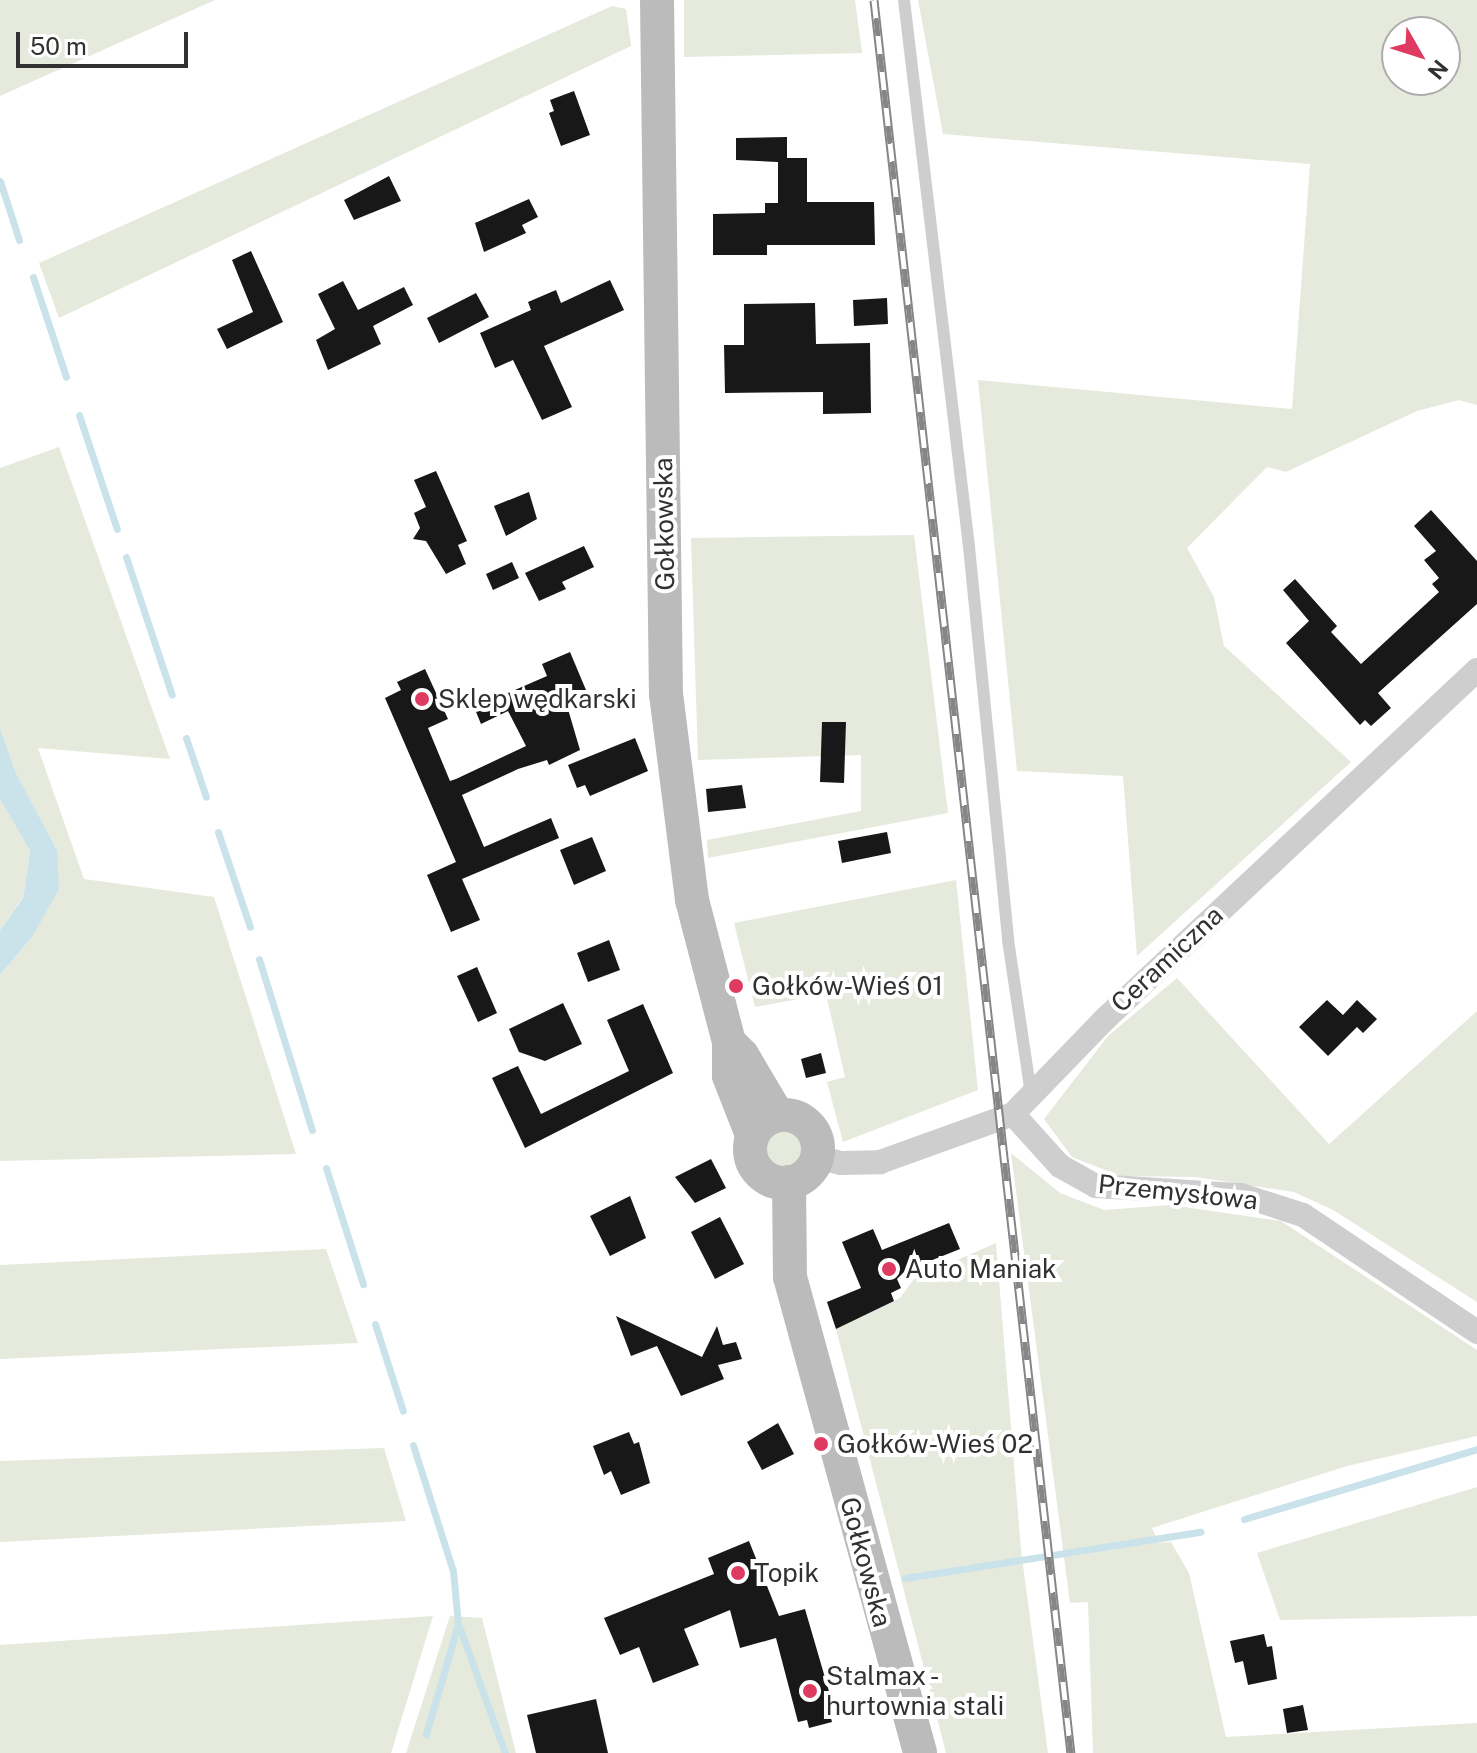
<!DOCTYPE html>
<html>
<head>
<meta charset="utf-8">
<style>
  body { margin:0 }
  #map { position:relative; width:1477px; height:1753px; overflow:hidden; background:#fff; font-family:"Public Sans",sans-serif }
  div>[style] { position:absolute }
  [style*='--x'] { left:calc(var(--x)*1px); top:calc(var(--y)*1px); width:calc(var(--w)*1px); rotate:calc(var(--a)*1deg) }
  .green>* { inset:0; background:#e6eadd }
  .round { border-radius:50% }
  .water>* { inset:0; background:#cae2ea }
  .stream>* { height:7px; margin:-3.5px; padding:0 3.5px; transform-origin:3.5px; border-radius:3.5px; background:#cae2ea }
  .building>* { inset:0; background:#181818 }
  .lane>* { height:12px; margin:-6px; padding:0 6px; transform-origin:6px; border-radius:6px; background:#cecece }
  .street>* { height:24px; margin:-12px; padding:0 12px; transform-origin:12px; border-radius:12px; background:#cecece }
  .secondary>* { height:34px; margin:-17px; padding:0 17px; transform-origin:17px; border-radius:17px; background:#bbb }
  .secondary>.ring { margin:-17px; padding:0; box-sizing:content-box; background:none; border:34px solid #bbb; border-radius:50% }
  .rail>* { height:9px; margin-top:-4.5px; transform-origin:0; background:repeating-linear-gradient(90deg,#fff 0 18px,#868686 0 36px); box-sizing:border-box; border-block:2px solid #868686 }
  .dots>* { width:22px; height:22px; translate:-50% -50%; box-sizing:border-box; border:4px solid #fff; border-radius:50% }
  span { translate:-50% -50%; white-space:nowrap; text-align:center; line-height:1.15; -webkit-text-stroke:8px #fff; paint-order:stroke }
  .street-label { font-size:26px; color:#313131 }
  .poi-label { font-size:26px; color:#313131 }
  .left { translate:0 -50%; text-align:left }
  .north { position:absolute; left:1381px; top:16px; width:80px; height:80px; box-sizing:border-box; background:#fff; border:2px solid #adadad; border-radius:50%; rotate:129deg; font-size:22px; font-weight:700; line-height:32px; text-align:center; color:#313131 }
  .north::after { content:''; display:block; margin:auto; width:28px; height:36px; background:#df3b61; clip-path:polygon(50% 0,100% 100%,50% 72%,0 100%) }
  .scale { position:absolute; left:16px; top:32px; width:172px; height:36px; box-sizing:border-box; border:4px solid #313131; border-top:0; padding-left:10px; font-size:24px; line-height:28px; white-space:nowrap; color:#313131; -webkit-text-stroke:6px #fff; paint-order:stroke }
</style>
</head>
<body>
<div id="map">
  <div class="green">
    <i style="clip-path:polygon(0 0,215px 0,0 96px)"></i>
    <i style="clip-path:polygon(684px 0,855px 0,862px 53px,684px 57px)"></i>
    <i style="clip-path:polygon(evenodd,918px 0,1477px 0,1477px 405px,1459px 400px,1417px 411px,1286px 472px,1267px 467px,1187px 548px,1214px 597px,1224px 646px,1351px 762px,1137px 956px,1123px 776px,1017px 771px,978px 380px,1292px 409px,1310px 164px,943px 134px,918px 0,1445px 32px,1445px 80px,1397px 80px,1397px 32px,1445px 32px)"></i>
    <i style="clip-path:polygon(612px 6px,626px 9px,631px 46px,59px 318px,39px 263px)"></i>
    <i style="clip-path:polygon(59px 447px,170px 759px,38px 748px,84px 879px,214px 897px,296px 1154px,0 1161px,0 975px,32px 937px,57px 850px,16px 773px,0 728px,0 468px)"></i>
    <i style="clip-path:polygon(914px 535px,948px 813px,708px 858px,707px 840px,861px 811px,861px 755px,698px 760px,691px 538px)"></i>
    <i style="clip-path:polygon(0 799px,30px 851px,23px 897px,0 930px)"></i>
    <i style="clip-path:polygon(956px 880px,978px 1090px,843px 1142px,827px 1082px,845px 1077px,826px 994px,755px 1007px,734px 923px)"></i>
    <i style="clip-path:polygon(1177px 978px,1329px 1144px,1477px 1011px,1477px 1302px,1333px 1210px,1294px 1192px,1196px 1177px,1120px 1176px,1072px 1157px,1044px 1119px,1108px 1036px)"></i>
    <i class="round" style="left:766px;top:1131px;width:36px;height:36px"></i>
    <i style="clip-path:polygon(1011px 1153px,1060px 1193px,1104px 1210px,1170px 1205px,1281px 1221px,1477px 1350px,1477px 1436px,1347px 1466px,1152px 1528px,1159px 1543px,1171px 1542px,1189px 1573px,1226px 1737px,1477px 1723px,1477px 1753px,1093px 1753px,1088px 1602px,1070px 1603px)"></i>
    <i style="clip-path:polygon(996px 1243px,1021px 1550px,1048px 1753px,946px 1753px,836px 1329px,900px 1298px,914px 1279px)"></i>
    <i style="clip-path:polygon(326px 1249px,358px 1343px,0 1359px,0 1265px)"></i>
    <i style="clip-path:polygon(384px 1448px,406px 1521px,0 1542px,0 1461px)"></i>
    <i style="clip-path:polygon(1477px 1487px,1477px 1616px,1280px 1620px,1257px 1553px)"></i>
    <i style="clip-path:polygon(433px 1616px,391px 1753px,0 1753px,0 1645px)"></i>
    <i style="clip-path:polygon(450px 1616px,482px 1618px,516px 1753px,406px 1753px)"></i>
  </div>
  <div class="water">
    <i style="clip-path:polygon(0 728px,16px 773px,57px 850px,59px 889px,32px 937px,0 975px,0 930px,23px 898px,30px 851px,0 799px)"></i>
  </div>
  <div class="stream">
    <i style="--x:0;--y:181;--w:62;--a:72.1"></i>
    <i style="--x:33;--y:277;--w:105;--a:71.7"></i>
    <i style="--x:79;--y:415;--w:120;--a:71.6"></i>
    <i style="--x:126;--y:557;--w:145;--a:71.6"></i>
    <i style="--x:186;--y:738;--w:62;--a:71.3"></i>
    <i style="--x:218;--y:832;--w:100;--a:71.4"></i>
    <i style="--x:259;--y:959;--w:179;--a:72.8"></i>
    <i style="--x:326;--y:1168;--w:122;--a:72.3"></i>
    <i style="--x:375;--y:1324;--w:91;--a:72.2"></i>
    <i style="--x:413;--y:1445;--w:132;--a:72.4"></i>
    <i style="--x:453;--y:1571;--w:53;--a:84.6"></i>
    <i style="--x:458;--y:1624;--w:115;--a:106.2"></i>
    <i style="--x:1244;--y:1519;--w:243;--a:-16.7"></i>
    <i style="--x:905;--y:1578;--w:299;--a:-8.9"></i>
    <i style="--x:459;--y:1626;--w:135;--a:70.1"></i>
  </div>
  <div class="building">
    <i style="clip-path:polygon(574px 91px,590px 135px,561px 146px,549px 113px,554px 111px,550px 100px)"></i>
    <i style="clip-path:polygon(787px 137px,787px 158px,807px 158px,807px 202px,874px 202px,875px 245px,767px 245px,767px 255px,713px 255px,713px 214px,765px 213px,765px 203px,778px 203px,778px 162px,736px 160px,736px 138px)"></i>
    <i style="clip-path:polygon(389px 176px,401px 201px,354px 220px,344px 200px)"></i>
    <i style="clip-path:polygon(529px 199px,538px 217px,522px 225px,526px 233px,484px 252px,475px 223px)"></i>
    <i style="clip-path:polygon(251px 251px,283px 322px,227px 349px,217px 329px,253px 312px,232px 260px)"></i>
    <i style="clip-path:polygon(610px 280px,624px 310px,544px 346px,572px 407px,542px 420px,513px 360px,495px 368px,480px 333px,531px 310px,528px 302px,556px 290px,561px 303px)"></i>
    <i style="clip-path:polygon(343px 281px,358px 310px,404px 287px,413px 305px,373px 326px,381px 344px,328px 370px,316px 340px,335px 329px,318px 294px)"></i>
    <i style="clip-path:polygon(476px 293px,489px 317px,439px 343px,427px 318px)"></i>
    <i style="clip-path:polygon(887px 298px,888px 324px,854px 326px,853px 300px)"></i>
    <i style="clip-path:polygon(815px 303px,816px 344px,870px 343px,871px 413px,823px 414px,823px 392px,725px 393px,724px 345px,744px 345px,744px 304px)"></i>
    <i style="clip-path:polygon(436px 471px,467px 541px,458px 545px,466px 564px,446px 574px,426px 541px,413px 539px,420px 528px,414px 513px,426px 507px,414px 480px)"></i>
    <i style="clip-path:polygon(529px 492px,537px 519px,506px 536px,494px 506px)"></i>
    <i style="clip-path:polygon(1431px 510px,1477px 561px,1477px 604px,1378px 693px,1391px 708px,1371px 726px,1365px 720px,1360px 725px,1286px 643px,1309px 621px,1283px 590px,1295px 579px,1337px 626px,1331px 632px,1361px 664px,1439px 592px,1432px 584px,1439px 578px,1424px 560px,1436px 551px,1414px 526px)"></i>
    <i style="clip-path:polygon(584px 546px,594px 567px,562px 582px,566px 589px,539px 601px,525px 573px)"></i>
    <i style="clip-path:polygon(512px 562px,519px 578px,493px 590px,486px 574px)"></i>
    <i style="clip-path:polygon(570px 652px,586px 690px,565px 699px,580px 750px,549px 765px,547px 760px,518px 769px,462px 795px,484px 847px,551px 818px,559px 838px,462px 879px,480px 920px,451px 932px,427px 875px,456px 862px,385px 698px,401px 690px,397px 682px,425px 669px,448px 719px,428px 728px,450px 781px,456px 779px,526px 746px,508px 711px,481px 724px,474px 707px,500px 696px,504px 702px,501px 696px,547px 676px,542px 664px)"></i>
    <i style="clip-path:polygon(822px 722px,846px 722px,844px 783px,820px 782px)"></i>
    <i style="clip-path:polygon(635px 738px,648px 771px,590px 796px,585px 785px,577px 788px,568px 765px)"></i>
    <i style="clip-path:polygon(742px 785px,746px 808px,708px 812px,706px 789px)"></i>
    <i style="clip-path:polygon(887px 832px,891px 853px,842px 863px,838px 841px)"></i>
    <i style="clip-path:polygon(592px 837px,606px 871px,574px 885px,560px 850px)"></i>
    <i style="clip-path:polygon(609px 940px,620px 970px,588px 982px,577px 953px)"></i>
    <i style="clip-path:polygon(477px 967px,497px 1013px,478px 1022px,457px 976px)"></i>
    <i style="clip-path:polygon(1327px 1000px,1343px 1015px,1357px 1000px,1377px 1019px,1363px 1033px,1357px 1027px,1328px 1056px,1299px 1027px)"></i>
    <i style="clip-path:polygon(563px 1003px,582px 1044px,545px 1061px,519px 1052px,509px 1029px)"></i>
    <i style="clip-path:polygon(643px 1004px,673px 1073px,525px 1148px,492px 1078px,518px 1066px,541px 1114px,629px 1071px,607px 1020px)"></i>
    <i style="clip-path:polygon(821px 1053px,826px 1073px,806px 1078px,801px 1059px)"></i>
    <i style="clip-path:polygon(711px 1159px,726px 1188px,695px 1203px,675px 1177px)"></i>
    <i style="clip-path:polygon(630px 1196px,646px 1238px,610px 1256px,590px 1216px)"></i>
    <i style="clip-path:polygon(720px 1217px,744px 1264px,715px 1279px,691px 1232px)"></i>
    <i style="clip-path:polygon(949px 1223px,960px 1249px,905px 1271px,897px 1279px,901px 1288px,891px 1293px,894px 1301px,836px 1329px,827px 1302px,861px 1288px,842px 1242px,873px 1229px,882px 1250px)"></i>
    <i style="clip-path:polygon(616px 1316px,702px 1357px,717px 1326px,723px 1345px,736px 1342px,742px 1359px,718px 1365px,724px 1379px,681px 1396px,657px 1346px,631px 1356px)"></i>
    <i style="clip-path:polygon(778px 1423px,794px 1454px,762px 1470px,747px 1442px)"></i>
    <i style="clip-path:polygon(629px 1432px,634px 1444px,639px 1442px,650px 1483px,621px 1495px,611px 1471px,604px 1475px,593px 1446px)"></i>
    <i style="clip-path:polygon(749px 1541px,779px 1616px,805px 1609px,835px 1712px,830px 1714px,832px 1722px,809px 1728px,807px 1720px,798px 1722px,776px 1638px,740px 1648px,730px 1610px,684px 1629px,699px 1665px,653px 1683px,639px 1647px,620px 1655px,604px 1618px,714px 1574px,708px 1558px)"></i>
    <i style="clip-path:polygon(1264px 1634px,1267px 1647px,1272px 1646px,1277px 1679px,1248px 1685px,1243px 1661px,1235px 1663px,1230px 1641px)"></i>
    <i style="clip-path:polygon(596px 1699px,608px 1753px,536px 1753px,527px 1715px)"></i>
    <i style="clip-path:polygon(1303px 1705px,1308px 1730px,1287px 1733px,1283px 1709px)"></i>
  </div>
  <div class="lane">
    <i style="--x:904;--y:0;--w:551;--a:83.22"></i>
    <i style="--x:969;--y:547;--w:395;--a:84.3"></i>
    <i style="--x:1008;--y:940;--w:155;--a:81.5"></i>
  </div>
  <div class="street">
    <i style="--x:1013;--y:1114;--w:70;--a:47.9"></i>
    <i style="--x:1060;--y:1166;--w:41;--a:29.1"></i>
    <i style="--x:1096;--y:1186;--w:145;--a:3.6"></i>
    <i style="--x:1241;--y:1195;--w:65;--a:17.9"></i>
    <i style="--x:1303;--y:1215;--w:210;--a:33.9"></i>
    <i style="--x:817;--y:1157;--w:25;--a:14"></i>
    <i style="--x:841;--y:1163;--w:39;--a:-1"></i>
    <i style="--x:880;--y:1162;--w:141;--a:-19.8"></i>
    <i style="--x:1013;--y:1114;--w:132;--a:-45.9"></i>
    <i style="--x:1105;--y:1019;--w:510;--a:-43.17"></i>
  </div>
  <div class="secondary">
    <i style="--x:657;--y:0;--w:694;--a:89.26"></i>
    <i style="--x:666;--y:694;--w:208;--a:82.8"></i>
    <i style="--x:692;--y:900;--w:147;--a:75.4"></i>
    <i style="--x:729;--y:1042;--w:34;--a:90"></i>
    <i style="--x:729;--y:1076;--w:63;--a:68.7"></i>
    <i style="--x:729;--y:1042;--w:18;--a:45"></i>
    <i style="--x:742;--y:1055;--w:69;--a:59.3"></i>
    <i class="ring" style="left:750px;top:1115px;width:34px;height:34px"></i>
    <i style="--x:789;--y:1182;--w:95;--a:89.4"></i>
    <i style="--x:790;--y:1277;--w:493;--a:74.7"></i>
  </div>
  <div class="rail">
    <i style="--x:874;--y:0;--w:1764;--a:83.59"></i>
  </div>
  <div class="dots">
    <i style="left:422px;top:699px;background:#df3b61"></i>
    <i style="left:736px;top:986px;background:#df3b61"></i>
    <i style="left:889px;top:1269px;background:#df3b61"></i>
    <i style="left:821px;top:1444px;background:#df3b61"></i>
    <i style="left:738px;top:1573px;background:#df3b61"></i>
    <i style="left:810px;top:1691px;background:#df3b61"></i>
  </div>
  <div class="street-label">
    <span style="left:664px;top:524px;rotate:-91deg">Gołkowska</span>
    <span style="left:1167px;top:959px;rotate:-43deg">Ceramiczna</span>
    <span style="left:1178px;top:1192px;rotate:6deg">Przemysłowa</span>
    <span style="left:866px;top:1562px;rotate:75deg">Gołkowska</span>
  </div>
  <div class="poi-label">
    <span class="left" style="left:438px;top:699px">Sklep wędkarski</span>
    <span class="left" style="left:752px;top:986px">Gołków-Wieś 01</span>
    <span class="left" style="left:905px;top:1269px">Auto Maniak</span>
    <span class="left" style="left:837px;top:1444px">Gołków-Wieś 02</span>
    <span class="left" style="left:754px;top:1573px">Topik</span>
    <span class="left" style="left:826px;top:1691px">Stalmax -<br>hurtownia stali</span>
  </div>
  <div class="north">N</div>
  <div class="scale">50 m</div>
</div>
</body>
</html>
